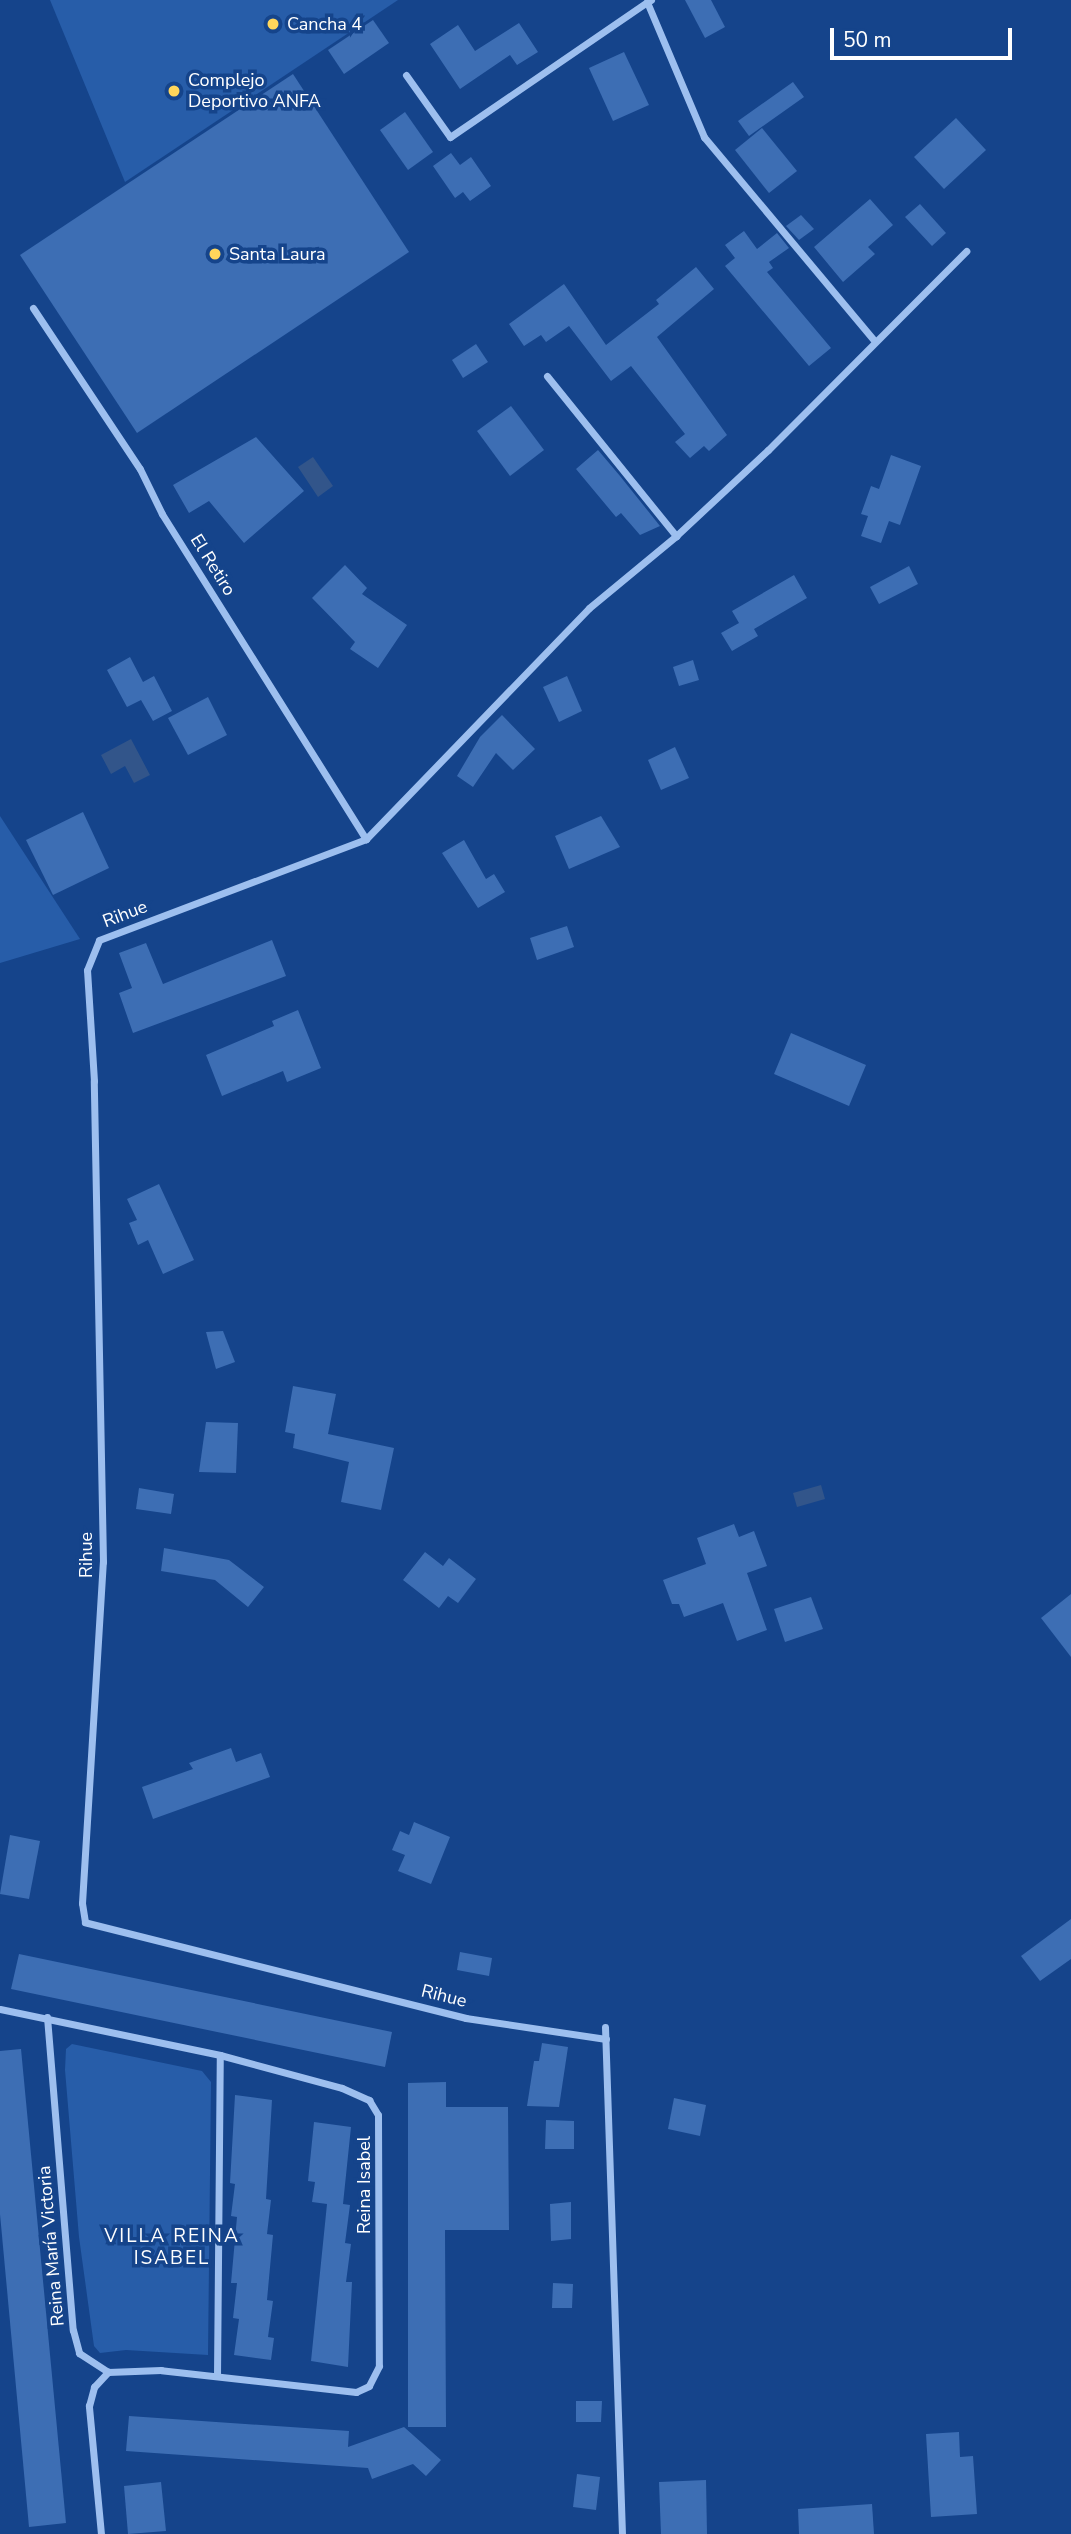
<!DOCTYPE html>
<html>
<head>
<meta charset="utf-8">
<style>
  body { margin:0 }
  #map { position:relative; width:1071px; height:2534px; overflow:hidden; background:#15448b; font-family:"Nunito Sans",sans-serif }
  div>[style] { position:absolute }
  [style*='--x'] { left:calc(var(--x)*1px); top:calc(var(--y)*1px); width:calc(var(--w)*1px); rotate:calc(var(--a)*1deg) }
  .green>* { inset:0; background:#275da9 }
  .water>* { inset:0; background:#32558a }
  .building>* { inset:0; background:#3d6eb4 }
  .street>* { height:7px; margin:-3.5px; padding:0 3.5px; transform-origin:3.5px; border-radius:3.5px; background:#9dbfef }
  .dots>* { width:19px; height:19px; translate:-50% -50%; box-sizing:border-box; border:4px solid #15448b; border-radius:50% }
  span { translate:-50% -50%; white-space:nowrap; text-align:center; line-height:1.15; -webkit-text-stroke:7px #15448b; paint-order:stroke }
  .poi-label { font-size:18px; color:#fff }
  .left { translate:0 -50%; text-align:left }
  .street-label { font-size:18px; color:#fff }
  .neighbourhood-label { font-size:19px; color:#fff; letter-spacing:2px }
  .scale { position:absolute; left:830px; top:28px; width:182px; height:32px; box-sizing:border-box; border:4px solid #fff; border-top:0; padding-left:9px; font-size:21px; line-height:24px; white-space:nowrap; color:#fff; -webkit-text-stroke:5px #15448b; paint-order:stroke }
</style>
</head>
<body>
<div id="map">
  <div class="green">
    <i style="clip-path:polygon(50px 0,398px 0,125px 182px)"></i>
    <i style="clip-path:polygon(0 816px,80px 939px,0 963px)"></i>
    <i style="clip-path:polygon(72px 2044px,202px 2071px,211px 2082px,208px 2355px,126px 2350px,100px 2353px,94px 2346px,79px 2237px,65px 2070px,66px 2049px)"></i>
  </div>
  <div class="water">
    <i style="clip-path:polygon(313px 457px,333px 486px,318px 497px,298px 467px)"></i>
    <i style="clip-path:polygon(131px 739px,150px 775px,134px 783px,125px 766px,111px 774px,101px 755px)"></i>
    <i style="clip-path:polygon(821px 1485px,825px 1499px,797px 1507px,793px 1493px)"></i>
  </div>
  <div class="building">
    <i style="clip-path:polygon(685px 0,711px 0,725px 27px,705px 38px)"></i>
    <i style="clip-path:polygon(373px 20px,389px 43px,344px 74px,328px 50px)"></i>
    <i style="clip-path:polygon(519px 23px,538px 52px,517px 65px,510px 55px,460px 89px,430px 44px,458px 25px,475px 51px)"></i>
    <i style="clip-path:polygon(624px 52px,649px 105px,613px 121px,589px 68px)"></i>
    <i style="clip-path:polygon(293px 74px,409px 252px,137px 433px,20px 255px)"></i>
    <i style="clip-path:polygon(793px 82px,804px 97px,749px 136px,738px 121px)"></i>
    <i style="clip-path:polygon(405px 112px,433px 152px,408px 170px,380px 130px)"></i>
    <i style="clip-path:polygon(956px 118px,986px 150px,944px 189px,914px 157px)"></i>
    <i style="clip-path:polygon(762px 128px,797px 171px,769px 193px,735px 150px)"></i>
    <i style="clip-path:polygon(451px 153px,460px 165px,471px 157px,491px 186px,470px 201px,463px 192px,455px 198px,433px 166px)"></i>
    <i style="clip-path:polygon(870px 199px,893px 225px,868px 247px,875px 254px,843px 282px,814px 247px)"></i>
    <i style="clip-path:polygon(920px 204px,946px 233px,932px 246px,905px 217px)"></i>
    <i style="clip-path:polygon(801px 215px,814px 229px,799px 240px,786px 226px)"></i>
    <i style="clip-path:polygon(744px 231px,757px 249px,777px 233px,789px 248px,769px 262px,773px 268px,767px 272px,831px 348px,809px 366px,725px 266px,735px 258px,725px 245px)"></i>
    <i style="clip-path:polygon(696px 267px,714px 289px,657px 337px,727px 435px,709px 451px,704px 446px,690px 458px,675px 442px,685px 434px,631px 366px,611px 381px,569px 326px,546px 342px,541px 335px,524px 346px,509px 324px,564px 284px,606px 345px,659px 304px,656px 300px)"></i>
    <i style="clip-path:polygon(476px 344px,488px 362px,463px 378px,452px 360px)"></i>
    <i style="clip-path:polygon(511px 406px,544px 450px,510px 476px,477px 431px)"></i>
    <i style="clip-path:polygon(256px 437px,304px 491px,244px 543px,209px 501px,189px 513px,173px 485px)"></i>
    <i style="clip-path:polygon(598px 450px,620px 476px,660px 526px,640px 535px,621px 513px,616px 517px,576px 469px)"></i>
    <i style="clip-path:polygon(891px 455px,921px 466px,900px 525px,889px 521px,881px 543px,861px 536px,868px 516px,861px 514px,871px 486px,879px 489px)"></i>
    <i style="clip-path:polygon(345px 565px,367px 588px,362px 594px,407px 625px,378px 668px,350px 649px,355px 642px,312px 598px)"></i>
    <i style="clip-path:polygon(909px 566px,918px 584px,879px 604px,870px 587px)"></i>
    <i style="clip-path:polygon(794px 575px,807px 598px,754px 629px,758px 636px,732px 651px,721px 633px,739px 623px,732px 611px)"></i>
    <i style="clip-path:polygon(130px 657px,143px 682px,154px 676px,172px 711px,153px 721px,141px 700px,127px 707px,107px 670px)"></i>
    <i style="clip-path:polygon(693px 660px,699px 680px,679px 686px,673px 667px)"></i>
    <i style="clip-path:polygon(567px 676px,582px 711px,559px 722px,543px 687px)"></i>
    <i style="clip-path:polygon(208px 697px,227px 735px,188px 755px,168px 718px)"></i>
    <i style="clip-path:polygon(502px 715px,535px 749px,513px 770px,496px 753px,473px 787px,457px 776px,480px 737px)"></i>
    <i style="clip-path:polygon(675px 747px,689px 778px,661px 790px,648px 760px)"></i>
    <i style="clip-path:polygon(83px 812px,109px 868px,53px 895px,26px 840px)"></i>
    <i style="clip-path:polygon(601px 816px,620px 847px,569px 869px,555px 836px)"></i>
    <i style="clip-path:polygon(464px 840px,486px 879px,494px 874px,505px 892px,478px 908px,442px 853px)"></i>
    <i style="clip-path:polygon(567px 926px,574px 947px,537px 960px,530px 938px)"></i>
    <i style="clip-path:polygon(272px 940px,286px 976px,133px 1033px,119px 993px,132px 988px,119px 953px,146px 943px,163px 984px)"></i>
    <i style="clip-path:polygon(298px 1010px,321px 1068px,287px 1082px,283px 1071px,222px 1096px,206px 1055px,274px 1026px,272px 1021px)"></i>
    <i style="clip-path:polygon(791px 1033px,866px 1065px,849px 1106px,774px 1074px)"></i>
    <i style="clip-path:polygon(159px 1184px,194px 1260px,163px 1274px,148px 1240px,138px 1245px,129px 1223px,137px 1220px,127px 1199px)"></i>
    <i style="clip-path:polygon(223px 1331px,235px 1362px,216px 1369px,206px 1332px)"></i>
    <i style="clip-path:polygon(293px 1386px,336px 1394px,328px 1434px,394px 1448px,381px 1510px,341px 1502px,349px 1462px,293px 1448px,295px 1434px,285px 1432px)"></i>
    <i style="clip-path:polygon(206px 1422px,238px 1423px,236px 1473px,199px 1472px)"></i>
    <i style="clip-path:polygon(139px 1488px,174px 1494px,171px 1514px,136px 1509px)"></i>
    <i style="clip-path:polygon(734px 1524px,739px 1537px,754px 1531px,767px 1566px,747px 1573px,767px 1630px,737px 1641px,723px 1603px,684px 1617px,679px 1604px,672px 1604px,663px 1580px,706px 1564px,697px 1538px)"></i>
    <i style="clip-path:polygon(164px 1548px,229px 1560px,264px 1587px,248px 1607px,215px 1580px,161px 1571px)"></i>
    <i style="clip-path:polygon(425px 1552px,443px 1566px,449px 1558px,476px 1579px,458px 1603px,448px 1596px,439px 1608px,403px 1580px)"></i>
    <i style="clip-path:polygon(1071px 1594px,1071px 1657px,1041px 1618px)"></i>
    <i style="clip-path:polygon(811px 1597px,823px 1629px,785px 1642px,774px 1609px)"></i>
    <i style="clip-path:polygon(231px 1748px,236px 1762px,261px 1753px,270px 1777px,153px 1819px,142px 1787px,193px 1769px,189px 1763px)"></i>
    <i style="clip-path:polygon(414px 1822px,450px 1837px,431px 1884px,398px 1871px,405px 1855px,392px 1850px,400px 1831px,409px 1835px)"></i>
    <i style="clip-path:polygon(10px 1835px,40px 1841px,29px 1899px,0 1894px)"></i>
    <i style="clip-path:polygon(1071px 1919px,1071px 1959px,1040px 1981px,1021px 1956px)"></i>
    <i style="clip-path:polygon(460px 1952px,492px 1958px,489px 1976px,457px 1970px)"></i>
    <i style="clip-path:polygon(19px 1954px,392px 2032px,385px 2067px,11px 1989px)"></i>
    <i style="clip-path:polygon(542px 2043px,568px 2047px,559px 2107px,527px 2106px,534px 2061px,539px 2061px)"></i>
    <i style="clip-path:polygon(21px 2049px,66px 2523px,29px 2527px,0 2214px,0 2051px)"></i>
    <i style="clip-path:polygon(446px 2082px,446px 2107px,508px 2107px,509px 2230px,445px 2230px,446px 2427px,408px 2427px,408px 2083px)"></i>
    <i style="clip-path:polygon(235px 2095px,272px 2100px,266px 2199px,271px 2200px,267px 2234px,273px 2235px,267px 2300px,273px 2301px,268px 2337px,274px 2338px,271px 2360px,234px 2355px,239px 2319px,233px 2318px,237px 2283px,231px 2283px,237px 2217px,231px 2216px,235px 2184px,230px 2183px)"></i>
    <i style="clip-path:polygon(674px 2098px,706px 2105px,700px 2136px,668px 2129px)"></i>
    <i style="clip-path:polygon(546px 2120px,574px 2121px,574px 2149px,545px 2149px)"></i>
    <i style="clip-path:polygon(314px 2122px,351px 2127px,343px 2204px,350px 2205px,345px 2243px,351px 2244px,346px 2282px,352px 2282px,348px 2367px,311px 2361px,327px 2204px,312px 2202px,315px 2182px,308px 2181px)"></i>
    <i style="clip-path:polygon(571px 2202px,571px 2239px,551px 2241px,550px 2204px)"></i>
    <i style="clip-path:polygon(553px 2283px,573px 2284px,572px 2308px,552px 2308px)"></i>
    <i style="clip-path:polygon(576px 2401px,602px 2401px,601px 2422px,576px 2422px)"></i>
    <i style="clip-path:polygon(129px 2416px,349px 2431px,348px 2447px,404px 2427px,441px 2460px,426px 2476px,413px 2464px,372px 2479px,368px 2468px,126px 2451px)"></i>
    <i style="clip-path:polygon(959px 2432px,960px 2457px,973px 2456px,977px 2514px,931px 2517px,926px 2434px)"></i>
    <i style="clip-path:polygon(577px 2474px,600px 2477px,596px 2510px,573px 2507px)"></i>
    <i style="clip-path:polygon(706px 2480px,707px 2534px,661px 2534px,659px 2482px)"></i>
    <i style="clip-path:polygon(161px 2482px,166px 2531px,128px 2534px,124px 2486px)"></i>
    <i style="clip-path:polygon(872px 2504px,874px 2534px,799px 2534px,798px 2509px)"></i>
  </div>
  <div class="street">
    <i style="--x:651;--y:0;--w:4;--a:153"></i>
    <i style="--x:647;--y:2;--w:147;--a:67.1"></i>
    <i style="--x:704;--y:137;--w:265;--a:50.1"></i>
    <i style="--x:406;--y:75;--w:76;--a:54.6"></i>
    <i style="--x:450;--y:137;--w:239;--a:-34.4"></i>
    <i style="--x:33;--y:308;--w:193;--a:56.4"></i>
    <i style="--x:140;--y:469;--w:50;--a:63.9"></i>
    <i style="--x:162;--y:514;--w:384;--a:57.9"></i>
    <i style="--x:547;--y:376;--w:206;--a:51.1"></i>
    <i style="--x:0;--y:2009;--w:225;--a:11.8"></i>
    <i style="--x:220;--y:2055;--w:126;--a:15.1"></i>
    <i style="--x:342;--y:2088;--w:30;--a:24"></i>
    <i style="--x:369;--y:2100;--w:17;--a:59"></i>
    <i style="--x:378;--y:2115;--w:251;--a:89.8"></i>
    <i style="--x:379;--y:2366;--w:22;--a:117"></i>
    <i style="--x:369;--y:2386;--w:14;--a:155"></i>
    <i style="--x:356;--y:2392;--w:196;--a:-173.6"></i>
    <i style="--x:161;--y:2370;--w:53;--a:177.8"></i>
    <i style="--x:47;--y:2017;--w:314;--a:85.3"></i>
    <i style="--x:73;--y:2330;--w:24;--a:75"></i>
    <i style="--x:79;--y:2353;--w:35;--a:33"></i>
    <i style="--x:605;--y:2027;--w:507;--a:88.08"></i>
    <i style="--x:606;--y:2039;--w:142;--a:-171.5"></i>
    <i style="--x:466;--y:2018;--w:393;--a:-165.9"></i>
    <i style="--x:85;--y:1922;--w:19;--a:-99"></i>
    <i style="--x:82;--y:1903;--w:342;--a:-86.5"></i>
    <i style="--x:103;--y:1562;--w:481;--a:-91.1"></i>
    <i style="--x:94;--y:1081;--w:111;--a:-93.6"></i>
    <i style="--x:87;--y:970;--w:32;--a:-68"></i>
    <i style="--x:99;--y:940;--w:285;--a:-20.7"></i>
    <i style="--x:366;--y:839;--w:321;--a:-46"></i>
    <i style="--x:589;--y:608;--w:113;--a:-39.6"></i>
    <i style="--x:676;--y:536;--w:126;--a:-43.1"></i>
    <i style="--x:768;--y:450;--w:281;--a:-45.1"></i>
    <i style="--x:217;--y:2376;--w:321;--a:-89.5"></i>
    <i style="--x:101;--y:2534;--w:129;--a:-95.4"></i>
    <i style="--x:89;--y:2406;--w:20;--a:-75"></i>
    <i style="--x:94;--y:2387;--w:21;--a:-47"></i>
  </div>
  <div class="dots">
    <i style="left:273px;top:24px;background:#ffd65b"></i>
    <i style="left:174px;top:91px;background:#ffd65b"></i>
    <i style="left:215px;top:254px;background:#ffd65b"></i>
  </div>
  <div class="poi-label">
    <span class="left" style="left:287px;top:24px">Cancha 4</span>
    <span class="left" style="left:188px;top:91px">Complejo<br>Deportivo ANFA</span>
    <span class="left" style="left:229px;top:254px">Santa Laura</span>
  </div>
  <div class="street-label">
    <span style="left:213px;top:565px;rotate:58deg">El Retiro</span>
    <span style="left:125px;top:914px;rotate:-21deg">Rihue</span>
    <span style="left:86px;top:1555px;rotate:-90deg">Rihue</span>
    <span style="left:444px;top:1996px;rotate:14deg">Rihue</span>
    <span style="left:364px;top:2185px;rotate:-90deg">Reina Isabel</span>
    <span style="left:51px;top:2246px;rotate:-95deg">Reina María Victoria</span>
  </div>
  <div class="neighbourhood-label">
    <span style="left:172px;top:2248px">VILLA REINA<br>ISABEL</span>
  </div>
  <div class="scale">50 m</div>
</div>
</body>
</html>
